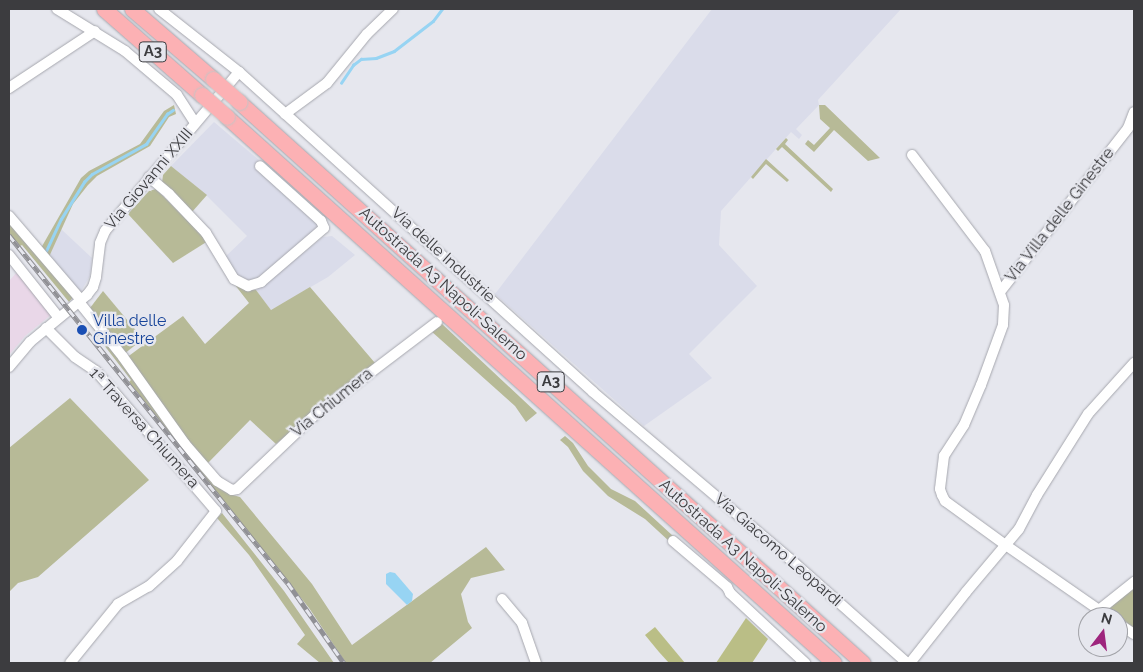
<!DOCTYPE html>
<html>
<head>
<meta charset="utf-8">
<style>
  body { margin:0 }
  #map { position:relative; width:1143px; height:672px; overflow:hidden; background:#e6e7ee; font-family:Raleway,sans-serif }
  div>[style] { position:absolute }
  [style*='--x'] { left:calc(var(--x)*1px); top:calc(var(--y)*1px); width:calc(var(--w)*1px); rotate:calc(var(--a)*1deg) }
  .built>* { inset:0; background:#dadcea }
  .education>* { inset:0; background:#e9d7e8 }
  .green>* { inset:0; background:#b7ba97 }
  .forest>* { inset:0; background:#babe86 }
  .water>* { inset:0; background:#97d4f3 }
  .stream>* { height:2.5px; margin:-1.25px; padding:0 1.25px; transform-origin:1.25px; border-radius:1.25px; background:#97d4f3 }
  .roads { filter:drop-shadow(0 0 1px #a6a7ae) drop-shadow(0 0 1px #a6a7ae) }
  .minor>* { height:10px; margin:-5px; padding:0 5px; transform-origin:5px; border-radius:5px; background:#fff }
  .highway>* { height:15px; margin:-7.5px; padding:0 7.5px; transform-origin:7.5px; border-radius:7.5px; background:#fcb1b4 }
  .rail>* { height:4.5px; margin-top:-2.25px; transform-origin:0; background:repeating-linear-gradient(90deg,#e6e7ee 0 8px,#909095 0 16px); box-sizing:border-box; border-block:1px solid #909095 }
  .bridges { filter:drop-shadow(0 0 1px #c4c4c5) drop-shadow(0 0 1px #c4c4c5) }
  .highway-bridge>* { height:15px; margin:-7.5px; padding:0 7.5px; transform-origin:7.5px; border-radius:7.5px; background:#fcb1b4 }
  .dots>* { width:14px; height:14px; translate:-50% -50%; box-sizing:border-box; border:2px solid #e6e7ee; border-radius:50% }
  span { translate:-50% -50%; white-space:nowrap; text-align:center; line-height:1.15; -webkit-text-stroke:4.5px #e6e7ee; paint-order:stroke }
  .shield-label span { padding:1px 4px; background:#e6e7ee; border:1px solid; border-radius:4px; -webkit-text-stroke-width:0 }
  .shield-label { font-size:15px; color:#3c3c3f; font-weight:700 }
  .street-label { font-size:16px; color:#3c3c3f }
  .transit-label { font-size:16px; color:#164399 }
  .left { translate:0 -50%; text-align:left }
  .frame { position:absolute; inset:0; border:10px solid #3c3c3f; pointer-events:none }
  .north { position:absolute; left:1078px; top:607px; width:50px; height:50px; box-sizing:border-box; background:#e6e7ee; border:1px solid #a2a3a8; border-radius:50%; rotate:15deg; font-size:14px; font-weight:700; line-height:20px; text-align:center; color:#3c3c3f }
  .north::after { content:''; display:block; margin:auto; width:18px; height:22px; background:#9e257d; clip-path:polygon(50% 0,100% 100%,50% 72%,0 100%) }
</style>
</head>
<body>
<div id="map">
  <div class="built">
    <i style="clip-path:polygon(712px 9px,901px 9px,818px 100px,819px 105px,796px 129px,802px 135px,799px 139px,791px 132px,721px 211px,719px 245px,757px 286px,689px 354px,712px 378px,644px 426px,495px 294px)"></i>
    <i style="clip-path:polygon(214px 122px,259px 160px,256px 166px,312px 217px,317px 225px,314px 234px,284px 256px,256px 281px,248px 281px,234px 275px,224px 258px,247px 236px,207px 196px,171px 166px)"></i>
    <i style="clip-path:polygon(61px 229px,92px 258px,90px 276px,80px 293px,49px 257px)"></i>
    <i style="clip-path:polygon(332px 236px,355px 255px,328px 277px,271px 310px,256px 290px,323px 237px)"></i>
  </div>
  <div class="education">
    <i style="clip-path:polygon(18px 271px,52px 314px,25px 336px,9px 355px,9px 281px)"></i>
  </div>
  <div class="green">
    <i style="clip-path:polygon(174px 105px,176px 114px,169px 117px,150px 146px,97px 176px,88px 185px,73px 204px,49px 257px,41px 248px,81px 178px,89px 171px,140px 144px,164px 111px)"></i>
    <i style="clip-path:polygon(819px 105px,825px 105px,880px 158px,868px 161px,834px 130px,814px 152px,805px 144px,808px 140px,814px 145px,830px 128px,820px 119px)"></i>
    <i style="clip-path:polygon(786px 138px,788px 140px,785px 144px,833px 189px,831px 192px,782px 147px,778px 151px,776px 149px)"></i>
    <i style="clip-path:polygon(766px 159px,789px 180px,787px 182px,766px 164px,753px 179px,751px 177px)"></i>
    <i style="clip-path:polygon(171px 166px,207px 195px,192px 212px,162px 183px,163px 175px)"></i>
    <i style="clip-path:polygon(156px 189px,208px 241px,173px 263px,128px 214px,149px 191px)"></i>
    <i style="clip-path:polygon(9px 221px,74px 296px,69px 302px,22px 245px,20px 246px,9px 233px)"></i>
    <i style="clip-path:polygon(235px 285px,256px 290px,271px 310px,310px 287px,375px 363px,276px 444px,250px 420px,207px 464px,185px 440px,126px 358px,183px 316px,205px 344px,249px 303px)"></i>
    <i style="clip-path:polygon(103px 291px,143px 339px,124px 354px,90px 308px)"></i>
    <i style="clip-path:polygon(91px 322px,229px 494px,240px 497px,312px 584px,352px 645px,486px 547px,505px 570px,471px 578px,461px 594px,468px 622px,472px 628px,430px 663px,346px 663px,309px 608px,129px 382px,131px 380px,97px 336px,98px 335px,90px 324px)"></i>
    <i style="clip-path:polygon(441px 323px,537px 413px,526px 422px,515px 406px,431px 331px)"></i>
    <i style="clip-path:polygon(70px 398px,149px 480px,38px 577px,18px 583px,9px 592px,9px 448px)"></i>
    <i style="clip-path:polygon(565px 436px,573px 443px,588px 466px,611px 489px,635px 501px,673px 536px,670px 542px,645px 519px,608px 496px,583px 471px,568px 447px,560px 440px)"></i>
    <i style="clip-path:polygon(222px 513px,284px 591px,334px 663px,320px 663px,297px 644px,305px 635px,249px 555px,217px 518px)"></i>
    <i style="clip-path:polygon(1134px 587px,1134px 628px,1110px 611px,1110px 608px)"></i>
  </div>
  <div class="forest">
    <i style="clip-path:polygon(746px 618px,768px 639px,752px 663px,716px 663px)"></i>
    <i style="clip-path:polygon(655px 627px,685px 663px,669px 663px,659px 652px,645px 635px)"></i>
  </div>
  <div class="water">
    <i style="clip-path:polygon(390px 572px,395px 573px,413px 594px,412px 601px,407px 605px,386px 584px,386px 574px)"></i>
  </div>
  <div class="stream">
    <i style="--x:341;--y:83;--w:22;--a:-56"></i>
    <i style="--x:353;--y:65;--w:10;--a:-37"></i>
    <i style="--x:361;--y:59;--w:15;--a:-4"></i>
    <i style="--x:376;--y:58;--w:19;--a:-21"></i>
    <i style="--x:394;--y:51;--w:49;--a:-37.6"></i>
    <i style="--x:433;--y:21;--w:15;--a:-53"></i>
    <i style="--x:46;--y:251;--w:35;--a:-65"></i>
    <i style="--x:61;--y:219;--w:44;--a:-58.1"></i>
    <i style="--x:84;--y:182;--w:11;--a:-45"></i>
    <i style="--x:92;--y:174;--w:62;--a:-29.1"></i>
    <i style="--x:146;--y:144;--w:37;--a:-55"></i>
    <i style="--x:167;--y:114;--w:7;--a:-34"></i>
  </div>
  <div class="roads">
    <div class="minor">
      <i style="--x:57;--y:9;--w:80;--a:31.7"></i>
      <i style="--x:125;--y:51;--w:68;--a:40.2"></i>
      <i style="--x:177;--y:95;--w:33;--a:57"></i>
      <i style="--x:159;--y:9;--w:102;--a:38.2"></i>
      <i style="--x:239;--y:72;--w:477;--a:42.1"></i>
      <i style="--x:593;--y:392;--w:258;--a:40.3"></i>
      <i style="--x:790;--y:559;--w:157;--a:41.6"></i>
      <i style="--x:9;--y:88;--w:103;--a:-33.5"></i>
      <i style="--x:285;--y:114;--w:52;--a:-36.4"></i>
      <i style="--x:327;--y:83;--w:63;--a:-50.8"></i>
      <i style="--x:367;--y:34;--w:36;--a:-44"></i>
      <i style="--x:912;--y:155;--w:121;--a:52.8"></i>
      <i style="--x:985;--y:251;--w:57;--a:70.6"></i>
      <i style="--x:1004;--y:305;--w:20;--a:93"></i>
      <i style="--x:1003;--y:325;--w:64;--a:110.1"></i>
      <i style="--x:981;--y:385;--w:43;--a:113"></i>
      <i style="--x:964;--y:425;--w:37;--a:123"></i>
      <i style="--x:944;--y:456;--w:33;--a:97"></i>
      <i style="--x:940;--y:489;--w:6;--a:72"></i>
      <i style="--x:942;--y:495;--w:7;--a:63"></i>
      <i style="--x:945;--y:501;--w:77;--a:36"></i>
      <i style="--x:1007;--y:546;--w:124;--a:34.8"></i>
      <i style="--x:149;--y:177;--w:26;--a:40"></i>
      <i style="--x:169;--y:194;--w:54;--a:46.5"></i>
      <i style="--x:206;--y:233;--w:54;--a:58.7"></i>
      <i style="--x:234;--y:279;--w:16;--a:27"></i>
      <i style="--x:248;--y:286;--w:14;--a:-17"></i>
      <i style="--x:261;--y:282;--w:83;--a:-40.6"></i>
      <i style="--x:324;--y:228;--w:8;--a:-113"></i>
      <i style="--x:321;--y:221;--w:82;--a:-138"></i>
      <i style="--x:9;--y:216;--w:111;--a:49.4"></i>
      <i style="--x:9;--y:255;--w:80;--a:51.6"></i>
      <i style="--x:1000;--y:292;--w:208;--a:-52"></i>
      <i style="--x:1128;--y:128;--w:17;--a:-69"></i>
      <i style="--x:79;--y:302;--w:70;--a:51.3"></i>
      <i style="--x:123;--y:357;--w:107;--a:54.5"></i>
      <i style="--x:185;--y:444;--w:49;--a:49.1"></i>
      <i style="--x:217;--y:481;--w:17;--a:31"></i>
      <i style="--x:232;--y:490;--w:5;--a:-11"></i>
      <i style="--x:237;--y:489;--w:109;--a:-43.5"></i>
      <i style="--x:316;--y:414;--w:152;--a:-37.2"></i>
      <i style="--x:46;--y:328;--w:41;--a:45"></i>
      <i style="--x:75;--y:357;--w:25;--a:34"></i>
      <i style="--x:96;--y:371;--w:184;--a:49.4"></i>
      <i style="--x:216;--y:511;--w:63;--a:128"></i>
      <i style="--x:177;--y:561;--w:38;--a:138"></i>
      <i style="--x:149;--y:586;--w:36;--a:150"></i>
      <i style="--x:118;--y:604;--w:76;--a:129.1"></i>
      <i style="--x:9;--y:367;--w:33;--a:-50"></i>
      <i style="--x:30;--y:342;--w:74;--a:-39.5"></i>
      <i style="--x:87;--y:295;--w:10;--a:-53"></i>
      <i style="--x:93;--y:287;--w:10;--a:-73"></i>
      <i style="--x:96;--y:277;--w:34;--a:-83"></i>
      <i style="--x:100;--y:243;--w:13;--a:-67"></i>
      <i style="--x:105;--y:231;--w:208;--a:-49.9"></i>
      <i style="--x:673;--y:541;--w:71;--a:40.4"></i>
      <i style="--x:727;--y:587;--w:7;--a:63"></i>
      <i style="--x:730;--y:593;--w:103;--a:43"></i>
      <i style="--x:502;--y:599;--w:31;--a:50"></i>
      <i style="--x:522;--y:623;--w:42;--a:70.7"></i>
      <i style="--x:1099;--y:610;--w:45;--a:-38.7"></i>
      <i style="--x:1118;--y:623;--w:19;--a:35"></i>
      <i style="--x:910;--y:663;--w:90;--a:-51.7"></i>
      <i style="--x:966;--y:592;--w:82;--a:-49.9"></i>
      <i style="--x:1019;--y:529;--w:38;--a:-62"></i>
      <i style="--x:1037;--y:495;--w:96;--a:-57.8"></i>
      <i style="--x:1088;--y:414;--w:69;--a:-48"></i>
    </div>
    <div class="highway">
      <i style="--x:104;--y:9;--w:130;--a:41.3"></i>
      <i style="--x:132;--y:9;--w:107;--a:40.8"></i>
      <i style="--x:239;--y:102;--w:839;--a:41.96"></i>
      <i style="--x:227;--y:117;--w:816;--a:41.97"></i>
    </div>
  </div>
  <div class="rail">
    <i style="--x:9;--y:235;--w:446;--a:51.3"></i>
    <i style="--x:288;--y:583;--w:98;--a:55"></i>
  </div>
  <div class="bridges">
    <div class="highway-bridge">
      <i style="--x:213;--y:79;--w:35;--a:41"></i>
      <i style="--x:202;--y:95;--w:33;--a:41"></i>
    </div>
  </div>
  <div class="dots">
    <i style="left:82px;top:330px;background:#1a4fb4"></i>
  </div>
  <div class="shield-label">
    <span style="left:153px;top:52px">A3</span>
    <span style="left:551px;top:382px">A3</span>
  </div>
  <div class="street-label">
    <span style="left:149px;top:179px;rotate:-50deg">Via Giovanni XXIII</span>
    <span style="left:1060px;top:215px;rotate:-52deg">Via Villa delle Ginestre</span>
    <span style="left:443px;top:255px;rotate:42deg">Via delle Industrie</span>
    <span style="left:443px;top:284px;rotate:42deg">Autostrada A3 Napoli-Salerno</span>
    <span style="left:332px;top:403px;rotate:-39deg">Via Chiumera</span>
    <span style="left:144px;top:428px;rotate:48deg">1ª Traversa Chiumera</span>
    <span style="left:778px;top:550px;rotate:41deg">Via Giacomo Leopardi</span>
    <span style="left:743px;top:556px;rotate:42deg">Autostrada A3 Napoli-Salerno</span>
  </div>
  <div class="transit-label">
    <span class="left" style="left:93px;top:330px">Villa delle<br>Ginestre</span>
  </div>
  <div class="frame"></div>
  <div class="north">N</div>
</div>
</body>
</html>
